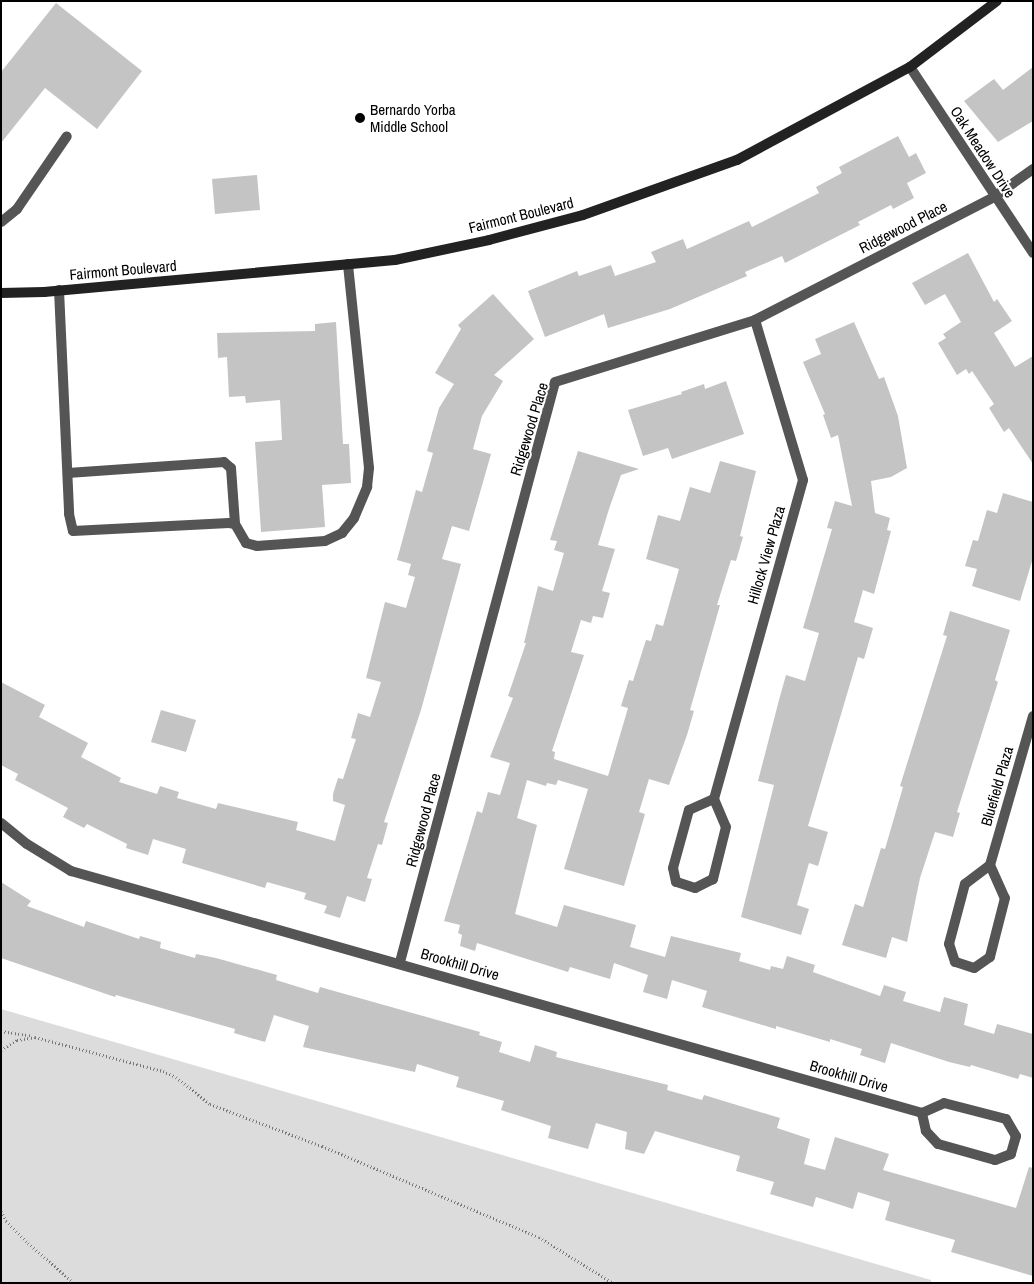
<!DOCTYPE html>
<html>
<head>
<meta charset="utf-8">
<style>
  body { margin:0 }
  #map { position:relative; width:1034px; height:1284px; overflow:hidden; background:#fff; font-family:"Archivo Narrow",sans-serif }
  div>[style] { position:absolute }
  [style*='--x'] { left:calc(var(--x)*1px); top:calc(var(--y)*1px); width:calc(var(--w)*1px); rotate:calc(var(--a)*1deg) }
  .green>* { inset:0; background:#dcdcdc }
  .building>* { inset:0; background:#c4c4c4 }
  .path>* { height:3px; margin-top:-1.5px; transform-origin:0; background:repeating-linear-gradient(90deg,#777 0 1px,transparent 0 3.5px) }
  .service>* { height:10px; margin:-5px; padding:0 5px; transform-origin:5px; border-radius:5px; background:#555 }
  .minor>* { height:10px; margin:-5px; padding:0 5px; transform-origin:5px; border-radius:5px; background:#555 }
  .secondary>* { height:10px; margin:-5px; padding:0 5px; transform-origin:5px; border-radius:5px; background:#222 }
  .dots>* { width:14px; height:14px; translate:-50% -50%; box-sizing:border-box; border:2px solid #fff; border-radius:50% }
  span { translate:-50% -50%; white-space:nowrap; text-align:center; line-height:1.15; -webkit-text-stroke:4px #fff; paint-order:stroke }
  .poi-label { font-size:15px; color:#000 }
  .left { translate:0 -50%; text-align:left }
  .street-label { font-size:15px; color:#000 }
  .frame { position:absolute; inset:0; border:2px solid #000; pointer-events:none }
</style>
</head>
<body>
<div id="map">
  <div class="green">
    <i style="clip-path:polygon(1px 1009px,931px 1280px,931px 1283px,1px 1283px)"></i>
  </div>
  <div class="building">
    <i style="clip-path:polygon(56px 3px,142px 71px,97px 129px,45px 88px,1px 143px,1px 72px)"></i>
    <i style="clip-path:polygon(1033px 67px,1033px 121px,998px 142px,964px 101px,994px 79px,1003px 90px)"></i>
    <i style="clip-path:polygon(898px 136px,909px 157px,916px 153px,926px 173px,907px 183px,914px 198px,893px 209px,891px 205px,858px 222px,860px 225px,785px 263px,782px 256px,745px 272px,747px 276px,670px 309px,608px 328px,604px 314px,545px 337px,528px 291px,577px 271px,579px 276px,611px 265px,615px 276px,656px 262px,651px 252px,683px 239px,687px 249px,749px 221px,752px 227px,819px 193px,816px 187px,842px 173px,839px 167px)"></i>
    <i style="clip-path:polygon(257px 175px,260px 210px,215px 214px,212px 179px)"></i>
    <i style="clip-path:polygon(968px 253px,994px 302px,997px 299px,1012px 321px,994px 333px,1015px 367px,1033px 356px,1033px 464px,1009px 428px,1004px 432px,989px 408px,994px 404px,972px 371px,969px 374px,966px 369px,957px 375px,938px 343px,946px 338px,943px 334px,961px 322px,945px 294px,925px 305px,912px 283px)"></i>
    <i style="clip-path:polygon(493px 294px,534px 339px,494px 375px,503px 381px,482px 416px,473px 449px,491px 454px,469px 531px,452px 526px,442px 559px,461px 564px,421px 710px,384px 822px,388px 823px,382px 845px,378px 844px,367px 878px,372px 879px,365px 902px,347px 896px,340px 918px,324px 913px,327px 906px,304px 899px,306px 893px,267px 882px,265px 888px,182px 863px,186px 849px,153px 839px,148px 855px,126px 848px,127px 844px,87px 824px,84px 828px,63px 817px,68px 808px,15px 780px,18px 774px,1px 765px,1px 682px,45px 705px,39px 717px,88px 743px,81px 757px,121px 778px,119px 782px,157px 794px,160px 786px,179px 792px,177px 798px,216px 809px,218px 803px,298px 822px,296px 830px,335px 841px,345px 805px,333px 801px,333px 794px,338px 778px,343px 779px,356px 739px,351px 738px,358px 713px,370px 717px,381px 682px,366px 678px,385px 602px,406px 608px,415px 577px,408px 575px,411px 564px,397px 560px,416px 490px,422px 492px,433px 453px,427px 451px,439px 408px,454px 384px,435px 373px,461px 329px,458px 325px)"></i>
    <i style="clip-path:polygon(336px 322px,343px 444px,349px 444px,351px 483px,322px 485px,325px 527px,261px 532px,255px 442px,282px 440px,280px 400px,246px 403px,245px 396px,229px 397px,227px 357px,218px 358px,217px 333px,315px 331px,315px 324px)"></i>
    <i style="clip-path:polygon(854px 322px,879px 379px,884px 377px,898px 416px,907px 468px,891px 477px,871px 481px,875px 513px,890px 518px,887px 530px,891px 531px,874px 594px,863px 590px,854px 622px,873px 628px,864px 659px,858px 657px,808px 826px,828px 832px,818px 866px,809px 863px,797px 905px,809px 909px,801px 935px,741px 917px,774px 785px,758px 781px,779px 700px,786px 675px,805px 681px,819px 633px,803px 628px,832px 529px,827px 528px,835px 501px,852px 506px,838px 435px,831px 438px,823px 415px,825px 414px,803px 362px,821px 354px,815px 339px)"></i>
    <i style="clip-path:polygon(726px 381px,744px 434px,672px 459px,668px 448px,643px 456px,628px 410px,682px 394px,681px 392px,704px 384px,705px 389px)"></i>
    <i style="clip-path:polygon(578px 451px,639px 469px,621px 475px,609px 509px,598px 545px,615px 549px,602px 591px,610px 593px,603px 618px,593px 616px,591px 623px,581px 620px,571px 652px,584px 655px,552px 751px,555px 752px,554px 759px,608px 776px,628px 708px,621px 706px,629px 680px,633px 681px,646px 640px,651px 641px,656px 624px,663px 626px,679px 569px,646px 559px,658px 515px,680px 521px,690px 487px,710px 493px,720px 461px,756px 471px,740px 536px,743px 537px,736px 561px,731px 560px,717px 605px,720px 605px,690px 710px,694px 711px,687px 735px,669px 785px,649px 779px,639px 812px,645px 814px,624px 886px,564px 869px,588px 789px,558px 780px,556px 785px,547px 783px,546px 786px,527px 780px,517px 818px,537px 825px,515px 914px,557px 927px,564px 905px,636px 925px,630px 947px,665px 957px,671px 936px,741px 953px,739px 961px,770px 970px,771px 966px,783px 969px,787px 956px,815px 965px,813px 972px,880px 996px,884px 985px,906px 992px,903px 1001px,940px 1012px,944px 997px,968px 1004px,964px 1025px,994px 1034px,997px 1024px,1033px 1034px,1033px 1078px,1020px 1074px,1018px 1079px,971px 1065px,970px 1067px,949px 1062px,891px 1043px,885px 1063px,860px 1055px,862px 1049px,830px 1039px,830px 1042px,776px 1026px,776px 1029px,702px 1007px,707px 991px,672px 980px,667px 999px,643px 992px,648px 975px,614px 963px,610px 979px,570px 967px,568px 972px,477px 943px,475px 951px,460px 946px,462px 935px,458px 933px,460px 925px,444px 921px,477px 811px,482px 813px,488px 792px,500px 795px,510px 763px,490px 757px,513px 698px,508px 696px,526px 643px,524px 643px,538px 586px,553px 591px,564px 553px,554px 550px,557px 541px,550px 540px)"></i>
    <i style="clip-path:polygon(1003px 493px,1033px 502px,1033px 558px,1020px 601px,972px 586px,977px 569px,965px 566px,973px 540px,978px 541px,987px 510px,997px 513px)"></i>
    <i style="clip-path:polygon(950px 611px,1010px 630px,995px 680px,998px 682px,957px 812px,960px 813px,953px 837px,935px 832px,920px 878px,907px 942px,892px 937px,886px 958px,842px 945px,855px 904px,863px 907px,881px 848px,885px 849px,903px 787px,900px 786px,947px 636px,943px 635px)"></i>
    <i style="clip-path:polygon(161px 710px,196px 720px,186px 752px,151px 742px)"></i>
    <i style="clip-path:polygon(1px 882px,31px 901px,27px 906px,84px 927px,86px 921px,139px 939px,140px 936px,161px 942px,160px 948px,195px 958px,196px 954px,216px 958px,277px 975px,276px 980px,318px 993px,320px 987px,480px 1032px,479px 1035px,502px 1042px,499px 1052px,530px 1062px,535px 1045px,557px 1052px,556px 1057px,668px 1085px,667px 1090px,702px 1100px,704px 1095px,780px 1118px,777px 1128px,810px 1139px,804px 1164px,825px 1170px,835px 1137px,889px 1154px,883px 1170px,1016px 1208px,1029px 1167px,1033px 1168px,1033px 1276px,951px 1252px,955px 1240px,885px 1220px,890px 1202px,858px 1192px,853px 1209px,816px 1197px,813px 1207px,770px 1194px,774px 1182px,736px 1171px,740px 1156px,655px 1131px,644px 1154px,625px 1149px,627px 1132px,596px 1123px,588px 1149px,548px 1138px,551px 1126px,501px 1110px,504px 1101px,456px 1087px,459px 1077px,417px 1064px,415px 1072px,303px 1047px,309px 1026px,274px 1015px,265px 1042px,234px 1033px,235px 1029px,116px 995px,115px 997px,1px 958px)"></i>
  </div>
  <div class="path">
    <i style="--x:1;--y:1031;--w:31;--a:9"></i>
    <i style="--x:1;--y:1050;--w:19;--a:-32"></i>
    <i style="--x:17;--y:1040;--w:18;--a:-9"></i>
    <i style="--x:35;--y:1037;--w:132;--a:14.9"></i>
    <i style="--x:163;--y:1071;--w:14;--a:25"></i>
    <i style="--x:176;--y:1077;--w:43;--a:38.5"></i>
    <i style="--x:210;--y:1104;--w:120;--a:20.6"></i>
    <i style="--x:322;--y:1146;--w:235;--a:22.8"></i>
    <i style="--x:539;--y:1237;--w:87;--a:31.9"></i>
    <i style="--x:1;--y:1211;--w:11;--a:63"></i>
    <i style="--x:6;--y:1221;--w:31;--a:45"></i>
    <i style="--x:28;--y:1243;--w:61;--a:41"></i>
  </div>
  <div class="service">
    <i style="--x:1;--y:222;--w:21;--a:-39"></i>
    <i style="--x:17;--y:209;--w:88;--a:-55.6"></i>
    <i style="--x:59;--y:290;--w:224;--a:87.4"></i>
    <i style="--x:69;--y:514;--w:17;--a:77"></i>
    <i style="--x:73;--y:531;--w:156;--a:-2.9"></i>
    <i style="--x:229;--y:523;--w:6;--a:9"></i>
    <i style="--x:235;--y:524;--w:22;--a:60"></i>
    <i style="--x:246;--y:543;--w:11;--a:15"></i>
    <i style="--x:257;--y:546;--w:68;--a:-4.2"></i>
    <i style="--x:325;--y:541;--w:19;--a:-25"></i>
    <i style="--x:342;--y:533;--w:19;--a:-51"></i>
    <i style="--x:354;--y:518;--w:34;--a:-67"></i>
    <i style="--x:367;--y:487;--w:19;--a:-84"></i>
    <i style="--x:369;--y:468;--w:205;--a:-95.9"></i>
    <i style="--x:68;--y:473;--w:156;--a:-4"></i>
    <i style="--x:224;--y:462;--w:9;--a:41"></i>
    <i style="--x:231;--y:468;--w:56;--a:85.9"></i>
  </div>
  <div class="minor">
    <i style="--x:910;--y:67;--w:223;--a:56.5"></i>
    <i style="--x:714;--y:799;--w:30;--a:67"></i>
    <i style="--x:726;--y:827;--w:54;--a:104"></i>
    <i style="--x:713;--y:879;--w:20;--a:153"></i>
    <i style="--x:695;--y:888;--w:20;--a:-162"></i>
    <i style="--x:676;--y:882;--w:14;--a:-102"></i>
    <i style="--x:673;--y:868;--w:60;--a:-74.6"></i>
    <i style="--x:689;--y:810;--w:27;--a:-24"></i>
    <i style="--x:714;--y:799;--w:331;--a:-74.4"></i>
    <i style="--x:803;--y:480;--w:167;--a:-106.7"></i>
    <i style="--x:1;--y:823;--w:33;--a:39"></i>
    <i style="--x:27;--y:844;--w:52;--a:31.5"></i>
    <i style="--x:71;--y:871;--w:885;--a:15.87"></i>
    <i style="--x:922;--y:1113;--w:24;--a:-24"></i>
    <i style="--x:944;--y:1103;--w:64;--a:14.5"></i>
    <i style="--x:1006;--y:1119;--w:20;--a:60"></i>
    <i style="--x:1016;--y:1136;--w:19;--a:106"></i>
    <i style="--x:1011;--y:1154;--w:17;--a:159"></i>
    <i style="--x:995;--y:1160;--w:59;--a:-164.3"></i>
    <i style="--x:938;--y:1144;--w:18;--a:-133"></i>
    <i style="--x:926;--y:1131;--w:18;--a:-103"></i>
    <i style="--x:990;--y:865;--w:36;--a:66"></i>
    <i style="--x:1005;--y:898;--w:61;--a:104.3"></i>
    <i style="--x:990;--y:957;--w:19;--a:145"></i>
    <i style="--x:974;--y:968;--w:20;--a:-162"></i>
    <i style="--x:955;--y:962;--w:19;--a:-108"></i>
    <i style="--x:949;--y:944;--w:62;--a:-75.1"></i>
    <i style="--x:965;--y:884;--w:31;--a:-37"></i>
    <i style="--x:990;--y:865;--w:155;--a:-73.9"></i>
    <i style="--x:400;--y:962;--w:600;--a:-75.04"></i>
    <i style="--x:555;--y:382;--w:209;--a:-17.2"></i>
    <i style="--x:755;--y:320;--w:269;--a:-27.2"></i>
    <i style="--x:994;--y:197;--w:48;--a:-35.7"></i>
  </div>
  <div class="secondary">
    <i style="--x:1;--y:293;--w:43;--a:-1.3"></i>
    <i style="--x:44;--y:292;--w:352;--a:-5.2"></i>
    <i style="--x:395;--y:260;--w:96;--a:-12"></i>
    <i style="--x:489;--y:240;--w:97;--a:-14.9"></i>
    <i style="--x:583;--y:215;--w:164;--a:-19.7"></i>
    <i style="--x:737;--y:160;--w:196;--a:-28.3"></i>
    <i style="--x:910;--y:67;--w:109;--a:-37.2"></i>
  </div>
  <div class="dots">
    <i style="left:360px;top:118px;background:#000"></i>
  </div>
  <div class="poi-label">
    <span class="left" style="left:370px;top:118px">Bernardo Yorba<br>Middle School</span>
  </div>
  <div class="street-label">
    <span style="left:983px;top:152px;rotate:57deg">Oak Meadow Drive</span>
    <span style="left:521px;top:215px;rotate:-14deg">Fairmont Boulevard</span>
    <span style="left:903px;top:227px;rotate:-27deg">Ridgewood Place</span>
    <span style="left:123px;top:270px;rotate:-5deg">Fairmont Boulevard</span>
    <span style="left:529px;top:429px;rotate:-73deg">Ridgewood Place</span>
    <span style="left:766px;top:555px;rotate:-74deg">Hillock View Plaza</span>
    <span style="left:997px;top:786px;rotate:-74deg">Bluefield Plaza</span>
    <span style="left:423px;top:820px;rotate:-75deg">Ridgewood Place</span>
    <span style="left:460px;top:964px;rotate:16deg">Brookhill Drive</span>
    <span style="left:849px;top:1076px;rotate:16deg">Brookhill Drive</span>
  </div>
  <div class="frame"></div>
</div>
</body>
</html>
